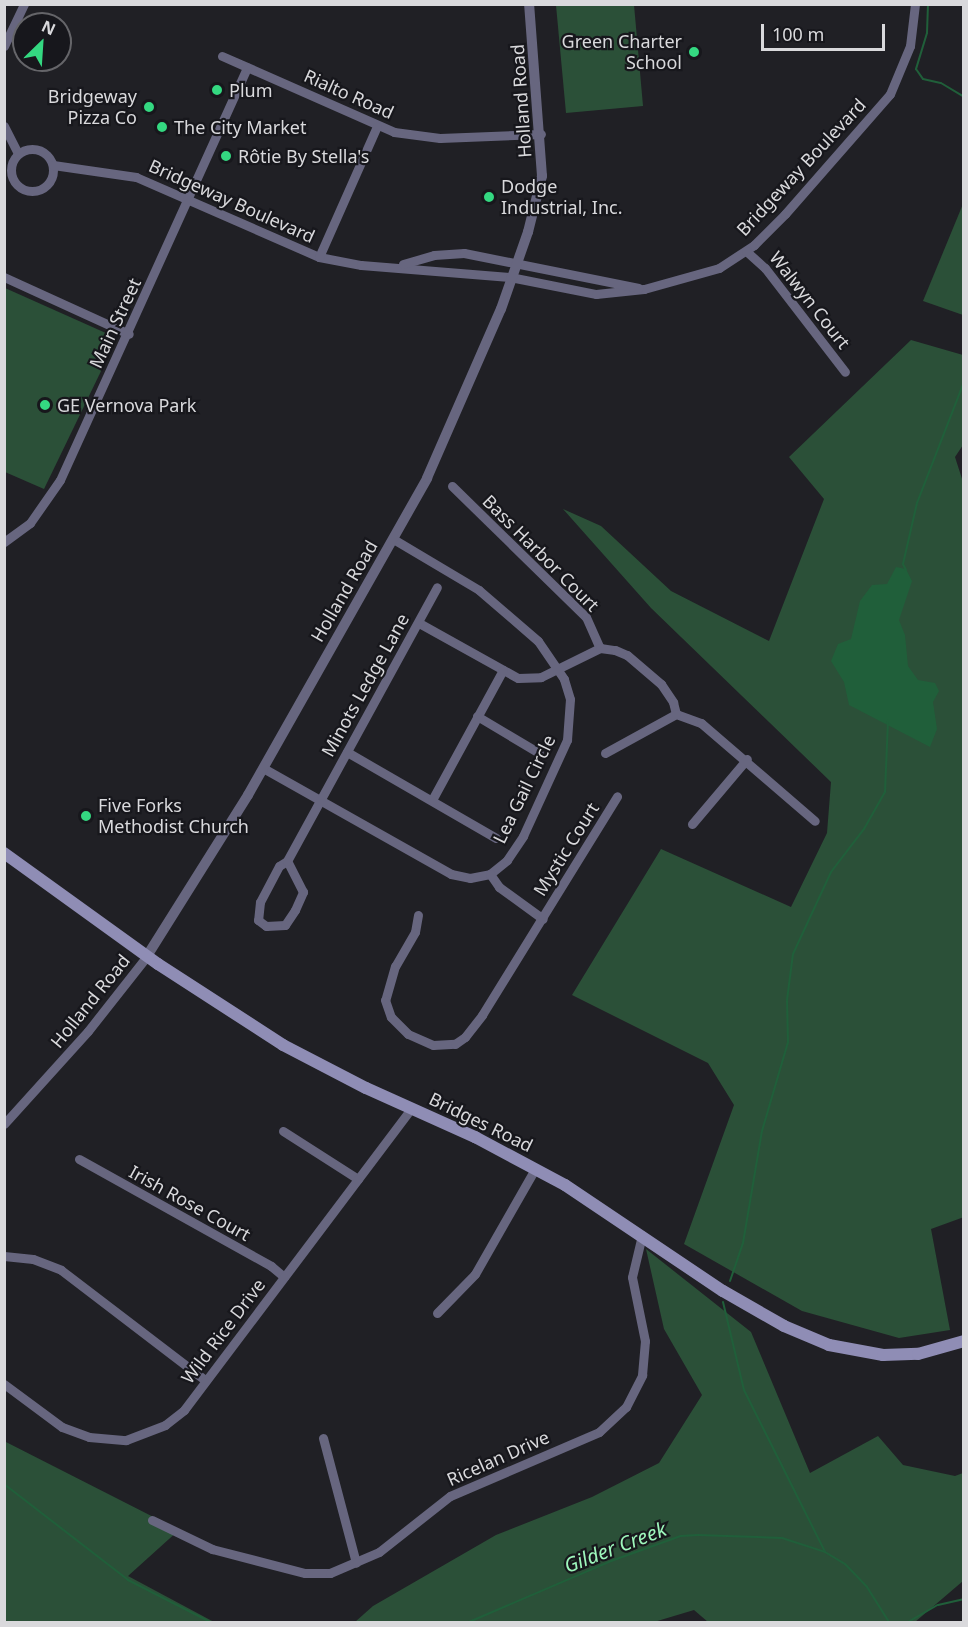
<!DOCTYPE html>
<html>
<head>
<meta charset="utf-8">
<style>
  body { margin:0 }
  #map { position:relative; width:968px; height:1627px; overflow:hidden; background:#202025; font-family:"Noto Sans",sans-serif }
  div>[style] { position:absolute }
  [style*='--x'] { left:calc(var(--x)*1px); top:calc(var(--y)*1px); width:calc(var(--w)*1px); rotate:calc(var(--a)*1deg) }
  .green>* { inset:0; background:#2b5038 }
  .water>* { inset:0; background:#205f3a }
  .stream>* { height:2px; margin:-1px; padding:0 1px; transform-origin:1px; border-radius:1px; background:#205f3a }
  .minor>* { height:9px; margin:-4.5px; padding:0 4.5px; transform-origin:4.5px; border-radius:4.5px; background:#67667f }
  .minor>.ring { margin:-4.5px; padding:0; box-sizing:content-box; background:none; border:9px solid #67667f; border-radius:50% }
  .tertiary>* { height:10px; margin:-5px; padding:0 5px; transform-origin:5px; border-radius:5px; background:#67667f }
  .secondary>* { height:12px; margin:-6px; padding:0 6px; transform-origin:6px; border-radius:6px; background:#8f8db5 }
  .dots>* { width:16px; height:16px; translate:-50% -50%; box-sizing:border-box; border:3px solid #17171c; border-radius:50% }
  span { translate:-50% -50%; white-space:nowrap; text-align:center; line-height:1.15; -webkit-text-stroke:4.5px #17171c; paint-order:stroke }
  .poi-label { font-size:18px; color:#d9d9dc }
  .right { translate:-100% -50%; text-align:right }
  .left { translate:0 -50%; text-align:left }
  .street-label { font-size:18px; color:#d9d9dc }
  .water-label { font-size:20px; color:#9ef7bc; font-style:italic }
  .frame { position:absolute; inset:0; border:6px solid #d9d9dc; pointer-events:none }
  .north { position:absolute; left:12px; top:12px; width:60px; height:60px; box-sizing:border-box; background:#17171c; border:2px solid #656569; border-radius:50%; rotate:25deg; font-size:16px; font-weight:700; line-height:24px; text-align:center; color:#d9d9dc }
  .north::after { content:''; display:block; margin:auto; width:21px; height:27px; background:#34d881; clip-path:polygon(50% 0,100% 100%,50% 72%,0 100%) }
  .scale { position:absolute; left:761px; top:24px; width:124px; height:27px; box-sizing:border-box; border:3px solid #d9d9dc; border-top:0; padding-left:8px; font-size:18px; line-height:21px; white-space:nowrap; color:#d9d9dc; -webkit-text-stroke:4px #17171c; paint-order:stroke }
</style>
</head>
<body>
<div id="map">
  <div class="green">
    <i style="clip-path:polygon(556px 5px,634px 5px,643px 106px,566px 113px)"></i>
    <i style="clip-path:polygon(963px 204px,963px 315px,923px 301px)"></i>
    <i style="clip-path:polygon(5px 288px,117px 338px,44px 489px,5px 472px)"></i>
    <i style="clip-path:polygon(911px 340px,963px 355px,963px 445px,955px 457px,964px 485px,964px 1217px,931px 1229px,950px 1330px,899px 1338px,802px 1311px,684px 1244px,734px 1105px,708px 1063px,572px 995px,661px 849px,791px 907px,827px 833px,831px 782px,651px 608px,563px 509px,601px 526px,671px 591px,769px 641px,824px 499px,789px 457px)"></i>
    <i style="clip-path:polygon(646px 1249px,751px 1332px,810px 1473px,878px 1436px,903px 1465px,955px 1476px,963px 1473px,963px 1581px,915px 1622px,708px 1622px,694px 1610px,654px 1622px,355px 1622px,373px 1606px,496px 1535px,592px 1497px,659px 1463px,702px 1395px,664px 1329px)"></i>
    <i style="clip-path:polygon(4px 1441px,179px 1530px,128px 1576px,214px 1622px,5px 1622px)"></i>
  </div>
  <div class="water">
    <i style="clip-path:polygon(896px 567px,906px 569px,912px 581px,899px 620px,905px 635px,908px 666px,918px 680px,935px 683px,939px 691px,933px 702px,937px 729px,930px 747px,849px 705px,844px 682px,831px 661px,838px 644px,851px 639px,860px 601px,872px 585px,887px 584px)"></i>
  </div>
  <div class="stream">
    <i style="--x:928;--y:4;--w:29;--a:92"></i>
    <i style="--x:927;--y:33;--w:38;--a:107"></i>
    <i style="--x:916;--y:69;--w:12;--a:55"></i>
    <i style="--x:923;--y:79;--w:18;--a:13"></i>
    <i style="--x:941;--y:83;--w:27;--a:31"></i>
    <i style="--x:906;--y:570;--w:7;--a:-117"></i>
    <i style="--x:903;--y:564;--w:63;--a:-77.1"></i>
    <i style="--x:917;--y:503;--w:130;--a:-68.8"></i>
    <i style="--x:730;--y:1281;--w:40;--a:-71.1"></i>
    <i style="--x:743;--y:1243;--w:114;--a:-80.4"></i>
    <i style="--x:762;--y:1131;--w:93;--a:-73.7"></i>
    <i style="--x:788;--y:1042;--w:42;--a:-91.4"></i>
    <i style="--x:787;--y:1000;--w:46;--a:-82.6"></i>
    <i style="--x:793;--y:954;--w:90;--a:-65.1"></i>
    <i style="--x:831;--y:872;--w:54;--a:-52.5"></i>
    <i style="--x:864;--y:829;--w:43;--a:-60.4"></i>
    <i style="--x:885;--y:792;--w:72;--a:-87.6"></i>
    <i style="--x:723;--y:1302;--w:90;--a:76.6"></i>
    <i style="--x:744;--y:1390;--w:181;--a:63.4"></i>
    <i style="--x:4;--y:1484;--w:157;--a:37.7"></i>
    <i style="--x:128;--y:1580;--w:92;--a:27.1"></i>
    <i style="--x:469;--y:1622;--w:155;--a:-23.2"></i>
    <i style="--x:611;--y:1561;--w:74;--a:-19.7"></i>
    <i style="--x:681;--y:1536;--w:17;--a:-3"></i>
    <i style="--x:698;--y:1535;--w:84;--a:2"></i>
    <i style="--x:782;--y:1538;--w:45;--a:18"></i>
    <i style="--x:825;--y:1552;--w:23;--a:31"></i>
    <i style="--x:845;--y:1564;--w:32;--a:46"></i>
    <i style="--x:867;--y:1587;--w:41;--a:57.8"></i>
    <i style="--x:908;--y:1622;--w:34;--a:-30"></i>
    <i style="--x:938;--y:1605;--w:27;--a:-13"></i>
  </div>
  <div class="minor">
    <i style="--x:4;--y:46;--w:47;--a:-64.5"></i>
    <i style="--x:222;--y:56;--w:188;--a:23.8"></i>
    <i style="--x:394;--y:132;--w:46;--a:7.4"></i>
    <i style="--x:440;--y:138;--w:101;--a:-2.3"></i>
    <i style="--x:4;--y:126;--w:30;--a:63"></i>
    <i class="ring" style="left:11px;top:149px;width:33px;height:33px"></i>
    <i style="--x:53;--y:165;--w:84;--a:8.2"></i>
    <i style="--x:136;--y:177;--w:200;--a:23.6"></i>
    <i style="--x:319;--y:257;--w:43;--a:10.8"></i>
    <i style="--x:361;--y:265;--w:149;--a:4.6"></i>
    <i style="--x:510;--y:277;--w:88;--a:11.2"></i>
    <i style="--x:596;--y:294;--w:48;--a:-5.9"></i>
    <i style="--x:644;--y:289;--w:78;--a:-15.6"></i>
    <i style="--x:719;--y:268;--w:42;--a:-33.3"></i>
    <i style="--x:754;--y:245;--w:44;--a:-45"></i>
    <i style="--x:785;--y:214;--w:159;--a:-48.8"></i>
    <i style="--x:890;--y:94;--w:52;--a:-67.4"></i>
    <i style="--x:910;--y:46;--w:42;--a:-83.2"></i>
    <i style="--x:746;--y:251;--w:25;--a:42"></i>
    <i style="--x:765;--y:268;--w:131;--a:52.4"></i>
    <i style="--x:319;--y:257;--w:143;--a:-66.1"></i>
    <i style="--x:403;--y:264;--w:32;--a:-16"></i>
    <i style="--x:434;--y:255;--w:30;--a:-4"></i>
    <i style="--x:464;--y:253;--w:178;--a:11.3"></i>
    <i style="--x:4;--y:277;--w:137;--a:24.5"></i>
    <i style="--x:452;--y:486;--w:187;--a:44.4"></i>
    <i style="--x:586;--y:617;--w:34;--a:66"></i>
    <i style="--x:4;--y:542;--w:32;--a:-36"></i>
    <i style="--x:30;--y:523;--w:52;--a:-55.1"></i>
    <i style="--x:60;--y:480;--w:453;--a:-65.6"></i>
    <i style="--x:419;--y:623;--w:113;--a:29.1"></i>
    <i style="--x:518;--y:678;--w:23;--a:-2"></i>
    <i style="--x:541;--y:677;--w:66;--a:-26.2"></i>
    <i style="--x:600;--y:648;--w:15;--a:8"></i>
    <i style="--x:615;--y:650;--w:13;--a:23"></i>
    <i style="--x:627;--y:655;--w:45;--a:40.5"></i>
    <i style="--x:661;--y:684;--w:22;--a:56"></i>
    <i style="--x:673;--y:702;--w:12;--a:76"></i>
    <i style="--x:676;--y:714;--w:27;--a:20"></i>
    <i style="--x:701;--y:723;--w:150;--a:40.7"></i>
    <i style="--x:477;--y:716;--w:72;--a:30.8"></i>
    <i style="--x:347;--y:752;--w:172;--a:30"></i>
    <i style="--x:605;--y:753;--w:81;--a:-28.8"></i>
    <i style="--x:263;--y:768;--w:216;--a:29.4"></i>
    <i style="--x:451;--y:874;--w:19;--a:12"></i>
    <i style="--x:470;--y:878;--w:20;--a:-11"></i>
    <i style="--x:490;--y:874;--w:22;--a:-39"></i>
    <i style="--x:507;--y:860;--w:29;--a:-56"></i>
    <i style="--x:523;--y:836;--w:106;--a:-65.4"></i>
    <i style="--x:567;--y:740;--w:41;--a:-85.8"></i>
    <i style="--x:570;--y:699;--w:21;--a:-107"></i>
    <i style="--x:564;--y:679;--w:46;--a:-124.4"></i>
    <i style="--x:538;--y:641;--w:78;--a:-139.2"></i>
    <i style="--x:479;--y:590;--w:100;--a:-149.3"></i>
    <i style="--x:432;--y:800;--w:148;--a:-61.4"></i>
    <i style="--x:692;--y:824;--w:85;--a:-49.8"></i>
    <i style="--x:287;--y:861;--w:9;--a:148"></i>
    <i style="--x:279;--y:866;--w:41;--a:117.8"></i>
    <i style="--x:260;--y:902;--w:18;--a:96"></i>
    <i style="--x:258;--y:920;--w:10;--a:37"></i>
    <i style="--x:266;--y:926;--w:19;--a:-3"></i>
    <i style="--x:285;--y:925;--w:18;--a:-56"></i>
    <i style="--x:295;--y:910;--w:20;--a:-66"></i>
    <i style="--x:303;--y:892;--w:35;--a:-117"></i>
    <i style="--x:287;--y:861;--w:312;--a:-61.3"></i>
    <i style="--x:490;--y:874;--w:16;--a:55"></i>
    <i style="--x:499;--y:887;--w:54;--a:36"></i>
    <i style="--x:418;--y:915;--w:17;--a:100"></i>
    <i style="--x:415;--y:932;--w:39;--a:120"></i>
    <i style="--x:395;--y:966;--w:35;--a:106"></i>
    <i style="--x:385;--y:1000;--w:18;--a:71"></i>
    <i style="--x:391;--y:1017;--w:24;--a:45"></i>
    <i style="--x:408;--y:1034;--w:27;--a:24"></i>
    <i style="--x:433;--y:1045;--w:22;--a:-3"></i>
    <i style="--x:455;--y:1044;--w:12;--a:-35"></i>
    <i style="--x:465;--y:1037;--w:28;--a:-52"></i>
    <i style="--x:482;--y:1015;--w:257;--a:-58.3"></i>
    <i style="--x:4;--y:1124;--w:125;--a:-47.9"></i>
    <i style="--x:88;--y:1031;--w:95;--a:-51.8"></i>
    <i style="--x:283;--y:1131;--w:89;--a:32.6"></i>
    <i style="--x:79;--y:1159;--w:220;--a:29.1"></i>
    <i style="--x:271;--y:1266;--w:17;--a:40"></i>
    <i style="--x:4;--y:1256;--w:29;--a:6"></i>
    <i style="--x:33;--y:1259;--w:30;--a:21"></i>
    <i style="--x:61;--y:1270;--w:181;--a:37.4"></i>
    <i style="--x:437;--y:1313;--w:54;--a:-45.7"></i>
    <i style="--x:475;--y:1274;--w:121;--a:-60.3"></i>
    <i style="--x:4;--y:1384;--w:72;--a:36.6"></i>
    <i style="--x:62;--y:1427;--w:29;--a:20"></i>
    <i style="--x:89;--y:1437;--w:37;--a:5"></i>
    <i style="--x:126;--y:1440;--w:42;--a:-21"></i>
    <i style="--x:165;--y:1425;--w:24;--a:-38"></i>
    <i style="--x:184;--y:1410;--w:377;--a:-53"></i>
    <i style="--x:323;--y:1438;--w:129;--a:75.2"></i>
    <i style="--x:152;--y:1520;--w:67;--a:25.8"></i>
    <i style="--x:212;--y:1549;--w:96;--a:14.5"></i>
    <i style="--x:305;--y:1573;--w:25;--a:0"></i>
    <i style="--x:330;--y:1573;--w:53;--a:-23.2"></i>
    <i style="--x:379;--y:1552;--w:90;--a:-38.3"></i>
    <i style="--x:450;--y:1496;--w:162;--a:-23.2"></i>
    <i style="--x:599;--y:1432;--w:37;--a:-43"></i>
    <i style="--x:626;--y:1407;--w:36;--a:-63"></i>
    <i style="--x:642;--y:1375;--w:34;--a:-85"></i>
    <i style="--x:645;--y:1341;--w:65;--a:-101.5"></i>
    <i style="--x:632;--y:1277;--w:43;--a:-76.6"></i>
  </div>
  <div class="tertiary">
    <i style="--x:147;--y:956;--w:190;--a:-57.9"></i>
    <i style="--x:248;--y:795;--w:364;--a:-60.5"></i>
    <i style="--x:427;--y:478;--w:184;--a:-66.4"></i>
    <i style="--x:501;--y:309;--w:82;--a:-70.7"></i>
    <i style="--x:528;--y:232;--w:58;--a:-76"></i>
    <i style="--x:542;--y:176;--w:172;--a:-94.3"></i>
  </div>
  <div class="secondary">
    <i style="--x:4;--y:853;--w:190;--a:35.8"></i>
    <i style="--x:158;--y:964;--w:149;--a:32.9"></i>
    <i style="--x:283;--y:1045;--w:93;--a:27.4"></i>
    <i style="--x:366;--y:1088;--w:120;--a:24.2"></i>
    <i style="--x:475;--y:1137;--w:102;--a:28.1"></i>
    <i style="--x:565;--y:1185;--w:190;--a:33.9"></i>
    <i style="--x:723;--y:1291;--w:70;--a:29.8"></i>
    <i style="--x:784;--y:1326;--w:49;--a:22.9"></i>
    <i style="--x:829;--y:1345;--w:55;--a:10.5"></i>
    <i style="--x:883;--y:1355;--w:35;--a:-2"></i>
    <i style="--x:918;--y:1354;--w:48;--a:-15.8"></i>
  </div>
  <div class="dots">
    <i style="left:694px;top:52px;background:#34d881"></i>
    <i style="left:217px;top:90px;background:#34d881"></i>
    <i style="left:149px;top:107px;background:#34d881"></i>
    <i style="left:162px;top:127px;background:#34d881"></i>
    <i style="left:226px;top:156px;background:#34d881"></i>
    <i style="left:489px;top:197px;background:#34d881"></i>
    <i style="left:45px;top:405px;background:#34d881"></i>
    <i style="left:86px;top:816px;background:#34d881"></i>
  </div>
  <div class="poi-label">
    <span class="right" style="left:682px;top:52px">Green Charter<br>School</span>
    <span class="left" style="left:229px;top:90px">Plum</span>
    <span class="right" style="left:137px;top:107px">Bridgeway<br>Pizza Co</span>
    <span class="left" style="left:174px;top:127px">The City Market</span>
    <span class="left" style="left:238px;top:156px">Rôtie By Stella's</span>
    <span class="left" style="left:501px;top:197px">Dodge<br>Industrial, Inc.</span>
    <span class="left" style="left:57px;top:405px">GE Vernova Park</span>
    <span class="left" style="left:98px;top:816px">Five Forks<br>Methodist Church</span>
  </div>
  <div class="street-label">
    <span style="left:349px;top:94px;rotate:24deg">Rialto Road</span>
    <span style="left:521px;top:101px;rotate:-94deg">Holland Road</span>
    <span style="left:801px;top:167px;rotate:-47deg">Bridgeway Boulevard</span>
    <span style="left:232px;top:201px;rotate:24deg">Bridgeway Boulevard</span>
    <span style="left:810px;top:300px;rotate:52deg">Walwyn Court</span>
    <span style="left:115px;top:323px;rotate:-65deg">Main Street</span>
    <span style="left:541px;top:553px;rotate:45deg">Bass Harbor Court</span>
    <span style="left:344px;top:591px;rotate:-60deg">Holland Road</span>
    <span style="left:365px;top:685px;rotate:-61deg">Minots Ledge Lane</span>
    <span style="left:524px;top:789px;rotate:-64deg">Lea Gail Circle</span>
    <span style="left:566px;top:849px;rotate:-58deg">Mystic Court</span>
    <span style="left:90px;top:1001px;rotate:-51deg">Holland Road</span>
    <span style="left:481px;top:1122px;rotate:26deg">Bridges Road</span>
    <span style="left:190px;top:1203px;rotate:29deg">Irish Rose Court</span>
    <span style="left:223px;top:1331px;rotate:-53deg">Wild Rice Drive</span>
    <span style="left:498px;top:1458px;rotate:-24deg">Ricelan Drive</span>
  </div>
  <div class="water-label">
    <span style="left:615px;top:1547px;rotate:-21deg">Gilder Creek</span>
  </div>
  <div class="frame"></div>
  <div class="north">N</div>
  <div class="scale">100 m</div>
</div>
</body>
</html>
